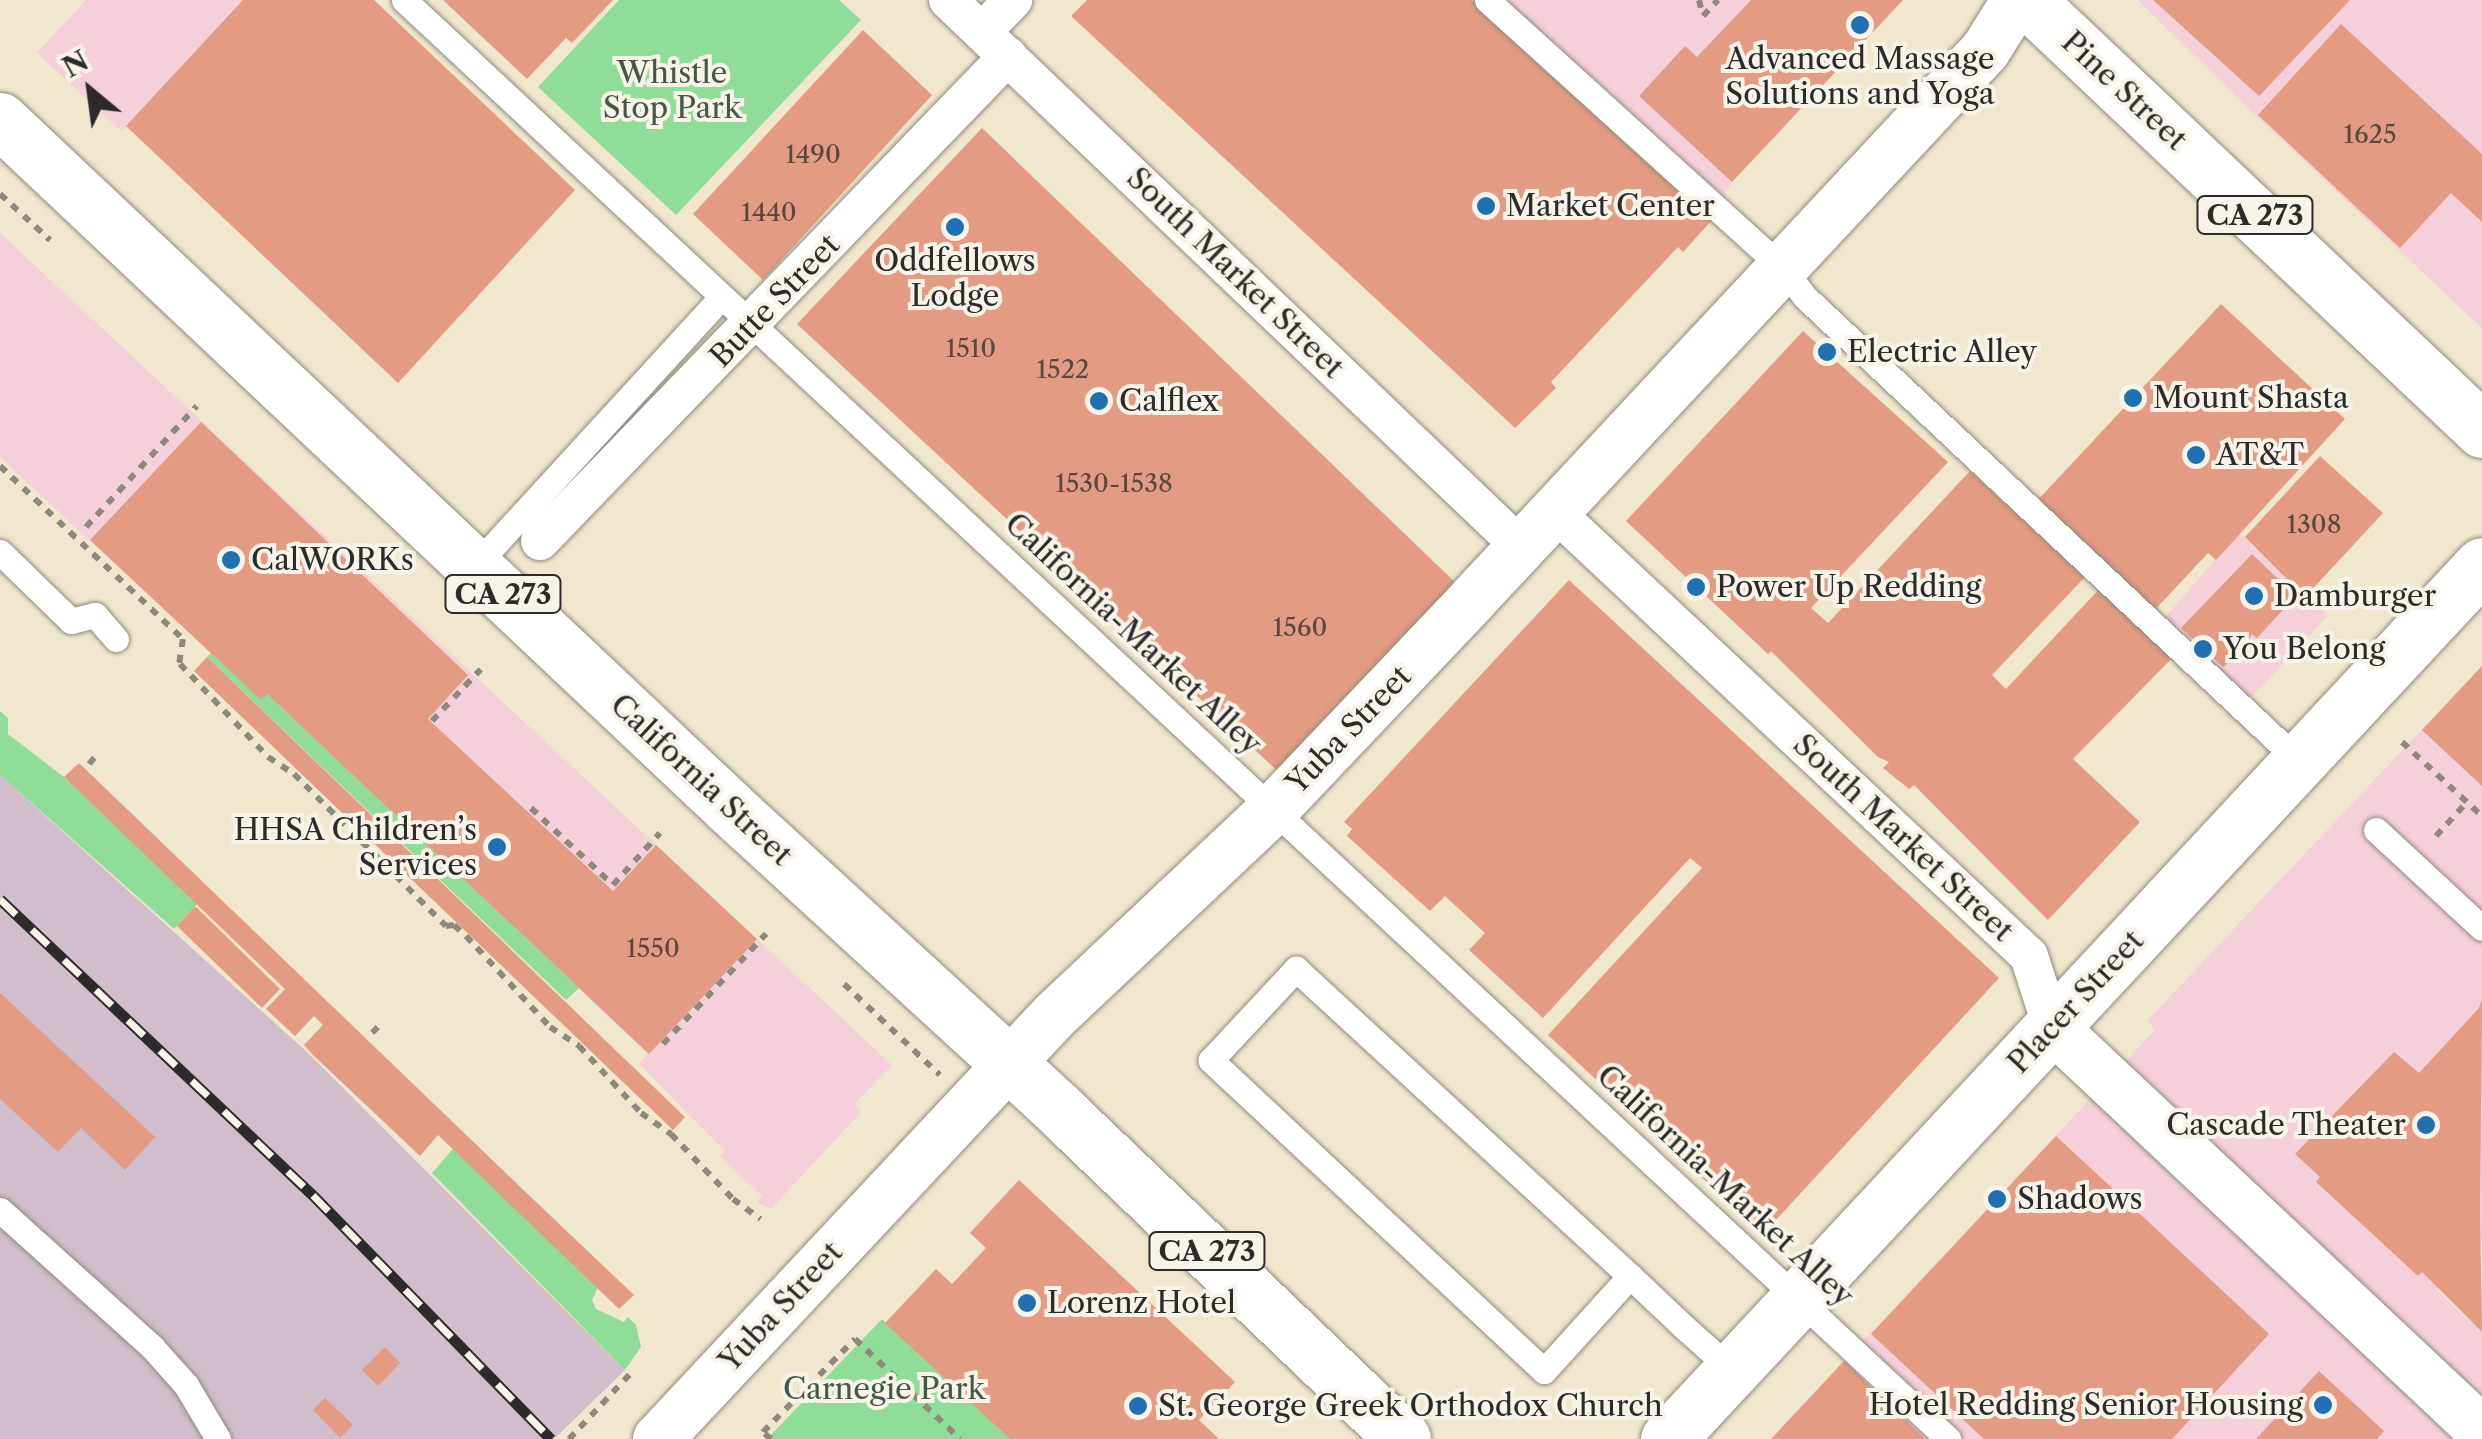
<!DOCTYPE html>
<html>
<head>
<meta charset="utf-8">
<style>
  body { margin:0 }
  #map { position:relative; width:2482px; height:1439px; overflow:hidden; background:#f1e7ce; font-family:"Libre Caslon Text",serif }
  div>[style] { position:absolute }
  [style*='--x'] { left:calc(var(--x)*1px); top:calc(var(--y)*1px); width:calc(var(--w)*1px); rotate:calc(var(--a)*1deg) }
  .built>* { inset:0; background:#f5cfda }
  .industrial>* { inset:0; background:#d1bdcb }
  .green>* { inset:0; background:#90dd9a }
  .building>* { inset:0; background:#e39b83 }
  .path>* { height:6px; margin-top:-3px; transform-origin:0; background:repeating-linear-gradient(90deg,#8e897c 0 8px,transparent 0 16px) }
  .roads { filter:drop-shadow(0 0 2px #8e897c) drop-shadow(0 0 2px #8e897c) }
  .service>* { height:25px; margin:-12.5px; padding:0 12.5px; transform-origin:12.5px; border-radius:12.5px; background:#fff }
  .pedestrian>* { height:38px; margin:-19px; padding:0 19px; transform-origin:19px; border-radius:19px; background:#fff }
  .minor>* { height:50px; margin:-25px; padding:0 25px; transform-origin:25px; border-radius:25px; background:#fff }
  .secondary>* { height:55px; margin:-27.5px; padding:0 27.5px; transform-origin:27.5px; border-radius:27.5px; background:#fff }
  .primary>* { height:55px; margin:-27.5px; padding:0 27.5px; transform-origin:27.5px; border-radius:27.5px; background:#fff }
  .rail>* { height:11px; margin-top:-5.5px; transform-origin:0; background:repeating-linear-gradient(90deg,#f7f3e8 0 22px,#2b2b2b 0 44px); box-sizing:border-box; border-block:2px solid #2b2b2b }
  .dots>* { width:28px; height:28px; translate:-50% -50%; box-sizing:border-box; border:5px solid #f7f3e8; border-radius:50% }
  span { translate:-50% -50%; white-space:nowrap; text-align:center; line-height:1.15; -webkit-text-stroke:8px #f7f3e8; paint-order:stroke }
  .number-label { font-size:25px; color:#594741 }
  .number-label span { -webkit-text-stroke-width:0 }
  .shield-label span { padding:2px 8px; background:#f7f3e8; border:2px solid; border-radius:8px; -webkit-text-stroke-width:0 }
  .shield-label { font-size:28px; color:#2b2b2b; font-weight:700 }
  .poi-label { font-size:30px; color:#2b2b2b }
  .left { translate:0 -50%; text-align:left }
  .right { translate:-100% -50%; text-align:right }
  .park-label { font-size:30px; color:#445847 }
  .street-label { font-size:30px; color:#2b2b2b }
  .north { position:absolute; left:40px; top:40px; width:100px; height:100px; -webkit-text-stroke:8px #f7f3e8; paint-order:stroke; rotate:331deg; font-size:28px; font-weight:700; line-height:40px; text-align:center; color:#2b2b2b }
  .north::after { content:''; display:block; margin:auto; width:35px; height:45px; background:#2b2b2b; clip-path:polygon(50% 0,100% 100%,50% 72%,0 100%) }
</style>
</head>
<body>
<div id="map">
  <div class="built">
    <i style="clip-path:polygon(86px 0,243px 0,122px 132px,37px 53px)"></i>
    <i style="clip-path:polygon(1472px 0,1903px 0,1732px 182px,1714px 218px)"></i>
    <i style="clip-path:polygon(2138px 0,2482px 0,2482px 328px,2255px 115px)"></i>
    <i style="clip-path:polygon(0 233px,892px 1065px,854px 1104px,861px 1112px,771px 1209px,757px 1202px,762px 1196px,720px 1157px,725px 1151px,639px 1064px,648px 1054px,267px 695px,261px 700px,0 457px)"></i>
    <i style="clip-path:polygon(2239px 533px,2328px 615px,2240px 710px,2153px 631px)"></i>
    <i style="clip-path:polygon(2482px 666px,2482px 1241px,2437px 1290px,2482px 1332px,2482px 1439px,1771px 1439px,2155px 1030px,2147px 1021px)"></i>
  </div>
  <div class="industrial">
    <i style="clip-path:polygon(0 775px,307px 1052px,625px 1370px,554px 1439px,0 1439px)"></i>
  </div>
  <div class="green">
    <i style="clip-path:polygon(619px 0,839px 0,861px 20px,676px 215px,538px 87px)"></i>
    <i style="clip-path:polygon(211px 653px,267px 694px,579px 988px,566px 1000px,207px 657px)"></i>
    <i style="clip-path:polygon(0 711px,8px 718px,8px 734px,64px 777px,197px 904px,174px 929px,0 775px)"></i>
    <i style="clip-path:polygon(453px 1149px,598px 1287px,592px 1300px,596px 1309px,624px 1322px,628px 1317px,636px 1325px,641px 1347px,625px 1370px,432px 1173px)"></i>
    <i style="clip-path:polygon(882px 1319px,1010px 1439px,767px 1439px)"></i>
  </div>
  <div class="building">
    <i style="clip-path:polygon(243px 0,374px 0,575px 190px,398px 383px,126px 126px)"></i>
    <i style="clip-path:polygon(443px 0,613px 0,572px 43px,566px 38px,527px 79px)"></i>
    <i style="clip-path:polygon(1087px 0,1472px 0,1714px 218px,1683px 252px,1678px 247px,1551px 382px,1556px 388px,1515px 428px,1071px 16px)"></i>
    <i style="clip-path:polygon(1751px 0,1903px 0,1732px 182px,1639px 96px,1685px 46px,1697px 57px)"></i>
    <i style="clip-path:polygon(2153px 0,2350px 0,2259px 96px)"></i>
    <i style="clip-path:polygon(2341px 24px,2482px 154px,2482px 222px,2451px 193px,2400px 248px,2258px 115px)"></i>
    <i style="clip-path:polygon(863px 30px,932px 95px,763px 280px,693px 214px)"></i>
    <i style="clip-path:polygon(982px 128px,1458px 585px,1283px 776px,797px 324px)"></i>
    <i style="clip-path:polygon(2221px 304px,2345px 419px,2216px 560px,2208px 553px,2152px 613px,2035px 503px)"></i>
    <i style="clip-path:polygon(1803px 331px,1948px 462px,1811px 608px,1828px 623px,1970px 471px,2085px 577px,1992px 675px,2006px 689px,2102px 586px,2178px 652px,2073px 759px,2140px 822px,2048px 920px,1914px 785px,1909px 789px,1883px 768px,1889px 762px,1878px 757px,1771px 651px,1768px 654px,1626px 521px)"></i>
    <i style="clip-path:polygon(201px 422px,468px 675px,428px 719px,613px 891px,656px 845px,757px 939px,649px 1054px,267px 694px,261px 700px,90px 540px)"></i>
    <i style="clip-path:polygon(2320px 456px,2383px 513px,2305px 597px,2245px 537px)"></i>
    <i style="clip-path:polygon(2252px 554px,2296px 596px,2257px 638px,2252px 634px,2240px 653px,2223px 667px,2181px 628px)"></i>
    <i style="clip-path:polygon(1569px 580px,1999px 978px,1763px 1234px,1548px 1035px,1702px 868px,1690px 858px,1543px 1018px,1469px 950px,1485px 933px,1445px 896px,1430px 911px,1347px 836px,1352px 829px,1344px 822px)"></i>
    <i style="clip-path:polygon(207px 657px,685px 1117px,673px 1130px,194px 671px)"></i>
    <i style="clip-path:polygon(2482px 666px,2482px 786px,2422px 730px)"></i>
    <i style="clip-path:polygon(79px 763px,535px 1201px,634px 1295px,619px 1309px,438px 1135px,420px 1156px,313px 1055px,304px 1045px,323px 1025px,314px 1016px,295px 1036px,266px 1009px,285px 989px,64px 777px)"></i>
    <i style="clip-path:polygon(195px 906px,280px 989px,262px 1008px,177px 926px)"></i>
    <i style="clip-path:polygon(0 993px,155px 1137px,125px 1170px,81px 1128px,58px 1152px,0 1099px)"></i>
    <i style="clip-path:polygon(2482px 999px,2480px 1210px,2482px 1332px,2422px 1272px,2418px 1276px,2316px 1182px,2320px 1177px,2295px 1154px,2394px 1052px,2419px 1073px,2479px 1008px)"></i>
    <i style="clip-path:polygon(2056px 1136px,2269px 1334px,2172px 1439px,1984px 1439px,1871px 1334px)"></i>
    <i style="clip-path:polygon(1019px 1180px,1235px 1382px,1199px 1420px,1219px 1439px,1010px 1439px,885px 1323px,936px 1269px,952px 1284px,986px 1248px,970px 1233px)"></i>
    <i style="clip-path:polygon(385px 1347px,400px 1363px,378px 1386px,362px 1370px)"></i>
    <i style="clip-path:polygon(1844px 1361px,1917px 1431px,1925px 1439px,1771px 1439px)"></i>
    <i style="clip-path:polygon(2319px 1371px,2384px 1431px,2377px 1439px,2256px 1439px)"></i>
    <i style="clip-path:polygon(325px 1398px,353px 1425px,340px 1438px,313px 1410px)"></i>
  </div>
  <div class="path">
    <i style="--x:1699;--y:0;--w:16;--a:76"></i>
    <i style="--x:1703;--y:16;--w:22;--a:-47"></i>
    <i style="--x:0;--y:194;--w:68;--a:42.6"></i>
    <i style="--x:0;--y:466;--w:252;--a:43.4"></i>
    <i style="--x:183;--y:639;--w:26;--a:99"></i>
    <i style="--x:86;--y:527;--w:164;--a:-47.5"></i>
    <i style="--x:180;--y:664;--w:128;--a:46.6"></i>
    <i style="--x:268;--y:757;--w:31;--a:33"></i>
    <i style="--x:294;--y:774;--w:215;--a:45"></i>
    <i style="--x:446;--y:926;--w:8;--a:-7"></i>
    <i style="--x:454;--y:925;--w:16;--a:43"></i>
    <i style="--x:466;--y:936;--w:124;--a:47.3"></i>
    <i style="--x:550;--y:1027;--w:35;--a:33"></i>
    <i style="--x:579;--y:1046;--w:91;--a:47.2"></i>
    <i style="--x:641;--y:1113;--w:37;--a:35"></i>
    <i style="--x:671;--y:1134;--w:90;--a:46.4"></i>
    <i style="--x:733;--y:1199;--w:34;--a:36"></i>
    <i style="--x:432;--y:721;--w:71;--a:-46.7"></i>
    <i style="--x:2402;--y:742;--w:109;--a:42.8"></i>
    <i style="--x:89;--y:764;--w:11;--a:-49"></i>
    <i style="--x:531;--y:808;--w:112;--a:43.2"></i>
    <i style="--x:613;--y:885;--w:70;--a:-47.9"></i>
    <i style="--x:2436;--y:836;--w:46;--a:-47.6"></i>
    <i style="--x:844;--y:984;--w:132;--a:43.5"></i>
    <i style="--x:372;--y:1033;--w:10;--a:-45"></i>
    <i style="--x:663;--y:1044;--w:151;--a:-46.9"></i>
    <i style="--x:569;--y:1439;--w:92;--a:-46.8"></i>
    <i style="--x:771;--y:1439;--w:11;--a:-139"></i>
    <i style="--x:763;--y:1432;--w:131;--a:-45.3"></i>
    <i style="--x:855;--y:1339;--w:145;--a:43.6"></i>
  </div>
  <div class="roads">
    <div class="service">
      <i style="--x:404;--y:0;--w:2111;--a:42.98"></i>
      <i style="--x:1487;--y:0;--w:399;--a:42.2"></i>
      <i style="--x:1783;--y:268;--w:36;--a:53"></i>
      <i style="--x:1805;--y:297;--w:681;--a:43.21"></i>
      <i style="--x:0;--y:552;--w:99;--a:44.2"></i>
      <i style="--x:71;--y:621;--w:25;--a:-14"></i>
      <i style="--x:95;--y:615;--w:32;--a:49"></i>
      <i style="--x:474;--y:567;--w:366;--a:-47.5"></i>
      <i style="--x:2376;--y:830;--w:144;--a:42.8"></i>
      <i style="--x:0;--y:1210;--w:206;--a:42"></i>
      <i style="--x:153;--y:1348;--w:50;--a:48.3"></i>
      <i style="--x:186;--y:1385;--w:63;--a:59.3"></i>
      <i style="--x:1630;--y:1276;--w:128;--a:132.2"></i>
      <i style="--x:1544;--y:1371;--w:456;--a:-137"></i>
      <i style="--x:1211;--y:1060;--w:125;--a:-47"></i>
      <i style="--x:1296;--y:969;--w:454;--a:42.6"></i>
      <i style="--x:1630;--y:1276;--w:74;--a:43.4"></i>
      <i style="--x:1684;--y:1327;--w:66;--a:41.9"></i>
    </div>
    <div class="pedestrian">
      <i style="--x:948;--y:0;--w:792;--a:43.67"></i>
      <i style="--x:982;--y:32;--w:45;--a:-45.9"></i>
      <i style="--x:1555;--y:512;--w:649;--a:43.13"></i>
      <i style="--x:2029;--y:956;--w:75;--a:72.1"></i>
      <i style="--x:540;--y:541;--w:674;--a:-46.02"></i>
    </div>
    <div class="minor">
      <i style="--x:2052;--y:1027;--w:590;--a:43.21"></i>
      <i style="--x:658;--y:1439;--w:579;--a:-46.89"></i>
      <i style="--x:1054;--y:1016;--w:302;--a:-43.3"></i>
      <i style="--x:1274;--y:809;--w:289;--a:-46.5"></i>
      <i style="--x:1473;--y:599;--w:750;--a:-46.95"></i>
      <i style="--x:1985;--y:51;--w:60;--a:-57.9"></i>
    </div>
    <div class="secondary">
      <i style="--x:1668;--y:1439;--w:1194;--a:-47.04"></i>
    </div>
    <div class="primary">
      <i style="--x:2027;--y:0;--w:626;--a:43.38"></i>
      <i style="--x:0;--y:120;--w:1003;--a:43.3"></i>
      <i style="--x:730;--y:808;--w:445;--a:42.5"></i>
      <i style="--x:1058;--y:1109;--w:477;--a:43.7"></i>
    </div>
  </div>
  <div class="rail">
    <i style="--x:0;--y:899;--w:431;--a:43.4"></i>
    <i style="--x:313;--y:1195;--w:341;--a:45.7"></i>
  </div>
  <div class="dots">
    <i style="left:1860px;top:25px;background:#1f6fb2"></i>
    <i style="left:1486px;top:206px;background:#1f6fb2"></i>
    <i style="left:955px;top:227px;background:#1f6fb2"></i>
    <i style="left:1827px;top:352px;background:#1f6fb2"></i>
    <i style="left:2133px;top:398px;background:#1f6fb2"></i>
    <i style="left:1099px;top:401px;background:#1f6fb2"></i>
    <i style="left:2196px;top:455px;background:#1f6fb2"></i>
    <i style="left:231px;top:560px;background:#1f6fb2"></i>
    <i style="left:1696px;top:587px;background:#1f6fb2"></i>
    <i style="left:2254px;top:596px;background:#1f6fb2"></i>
    <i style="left:2203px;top:649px;background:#1f6fb2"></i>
    <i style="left:497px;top:847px;background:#1f6fb2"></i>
    <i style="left:2426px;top:1125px;background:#1f6fb2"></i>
    <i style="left:1997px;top:1199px;background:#1f6fb2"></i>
    <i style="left:1027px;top:1303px;background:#1f6fb2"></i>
    <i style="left:2323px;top:1405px;background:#1f6fb2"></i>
    <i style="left:1138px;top:1406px;background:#1f6fb2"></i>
  </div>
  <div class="number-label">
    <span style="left:2370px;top:135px">1625</span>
    <span style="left:813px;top:155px">1490</span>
    <span style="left:769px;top:213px">1440</span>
    <span style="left:971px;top:349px">1510</span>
    <span style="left:1063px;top:370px">1522</span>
    <span style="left:1114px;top:484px">1530-1538</span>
    <span style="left:2314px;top:525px">1308</span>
    <span style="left:1300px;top:628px">1560</span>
    <span style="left:653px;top:949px">1550</span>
  </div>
  <div class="shield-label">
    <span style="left:2255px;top:215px">CA 273</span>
    <span style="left:503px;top:594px">CA 273</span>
    <span style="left:1207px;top:1251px">CA 273</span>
  </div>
  <div class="poi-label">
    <span style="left:1860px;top:76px">Advanced Massage<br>Solutions and Yoga</span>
    <span class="left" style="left:1506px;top:206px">Market Center</span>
    <span style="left:955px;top:278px">Oddfellows<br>Lodge</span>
    <span class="left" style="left:1847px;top:352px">Electric Alley</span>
    <span class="left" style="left:2153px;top:398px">Mount Shasta</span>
    <span class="left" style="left:1119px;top:401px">Calflex</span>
    <span class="left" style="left:2216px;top:455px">AT&amp;T</span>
    <span class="left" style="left:251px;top:560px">CalWORKs</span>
    <span class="left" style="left:1716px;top:587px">Power Up Redding</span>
    <span class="left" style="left:2274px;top:596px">Damburger</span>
    <span class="left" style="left:2223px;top:649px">You Belong</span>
    <span class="right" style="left:477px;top:847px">HHSA Children’s<br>Services</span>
    <span class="right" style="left:2406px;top:1125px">Cascade Theater</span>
    <span class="left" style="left:2017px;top:1199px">Shadows</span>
    <span class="left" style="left:1047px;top:1303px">Lorenz Hotel</span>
    <span class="right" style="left:2303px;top:1405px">Hotel Redding Senior Housing</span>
    <span class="left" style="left:1158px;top:1406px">St. George Greek Orthodox Church</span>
  </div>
  <div class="park-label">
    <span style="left:672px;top:90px">Whistle<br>Stop Park</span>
    <span style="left:884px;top:1389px">Carnegie Park</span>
  </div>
  <div class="street-label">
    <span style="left:2124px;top:91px;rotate:43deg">Pine Street</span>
    <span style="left:1235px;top:273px;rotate:44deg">South Market Street</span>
    <span style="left:775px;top:301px;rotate:-46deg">Butte Street</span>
    <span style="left:1133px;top:634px;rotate:43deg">California-Market Alley</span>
    <span style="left:1349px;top:730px;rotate:-46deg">Yuba Street</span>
    <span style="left:701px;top:780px;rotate:43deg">California Street</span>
    <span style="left:1903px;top:838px;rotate:43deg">South Market Street</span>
    <span style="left:2076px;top:1002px;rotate:-47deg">Placer Street</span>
    <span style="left:1725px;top:1186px;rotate:43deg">California-Market Alley</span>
    <span style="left:781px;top:1307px;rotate:-47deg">Yuba Street</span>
  </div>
  <div class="north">N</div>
</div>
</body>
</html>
